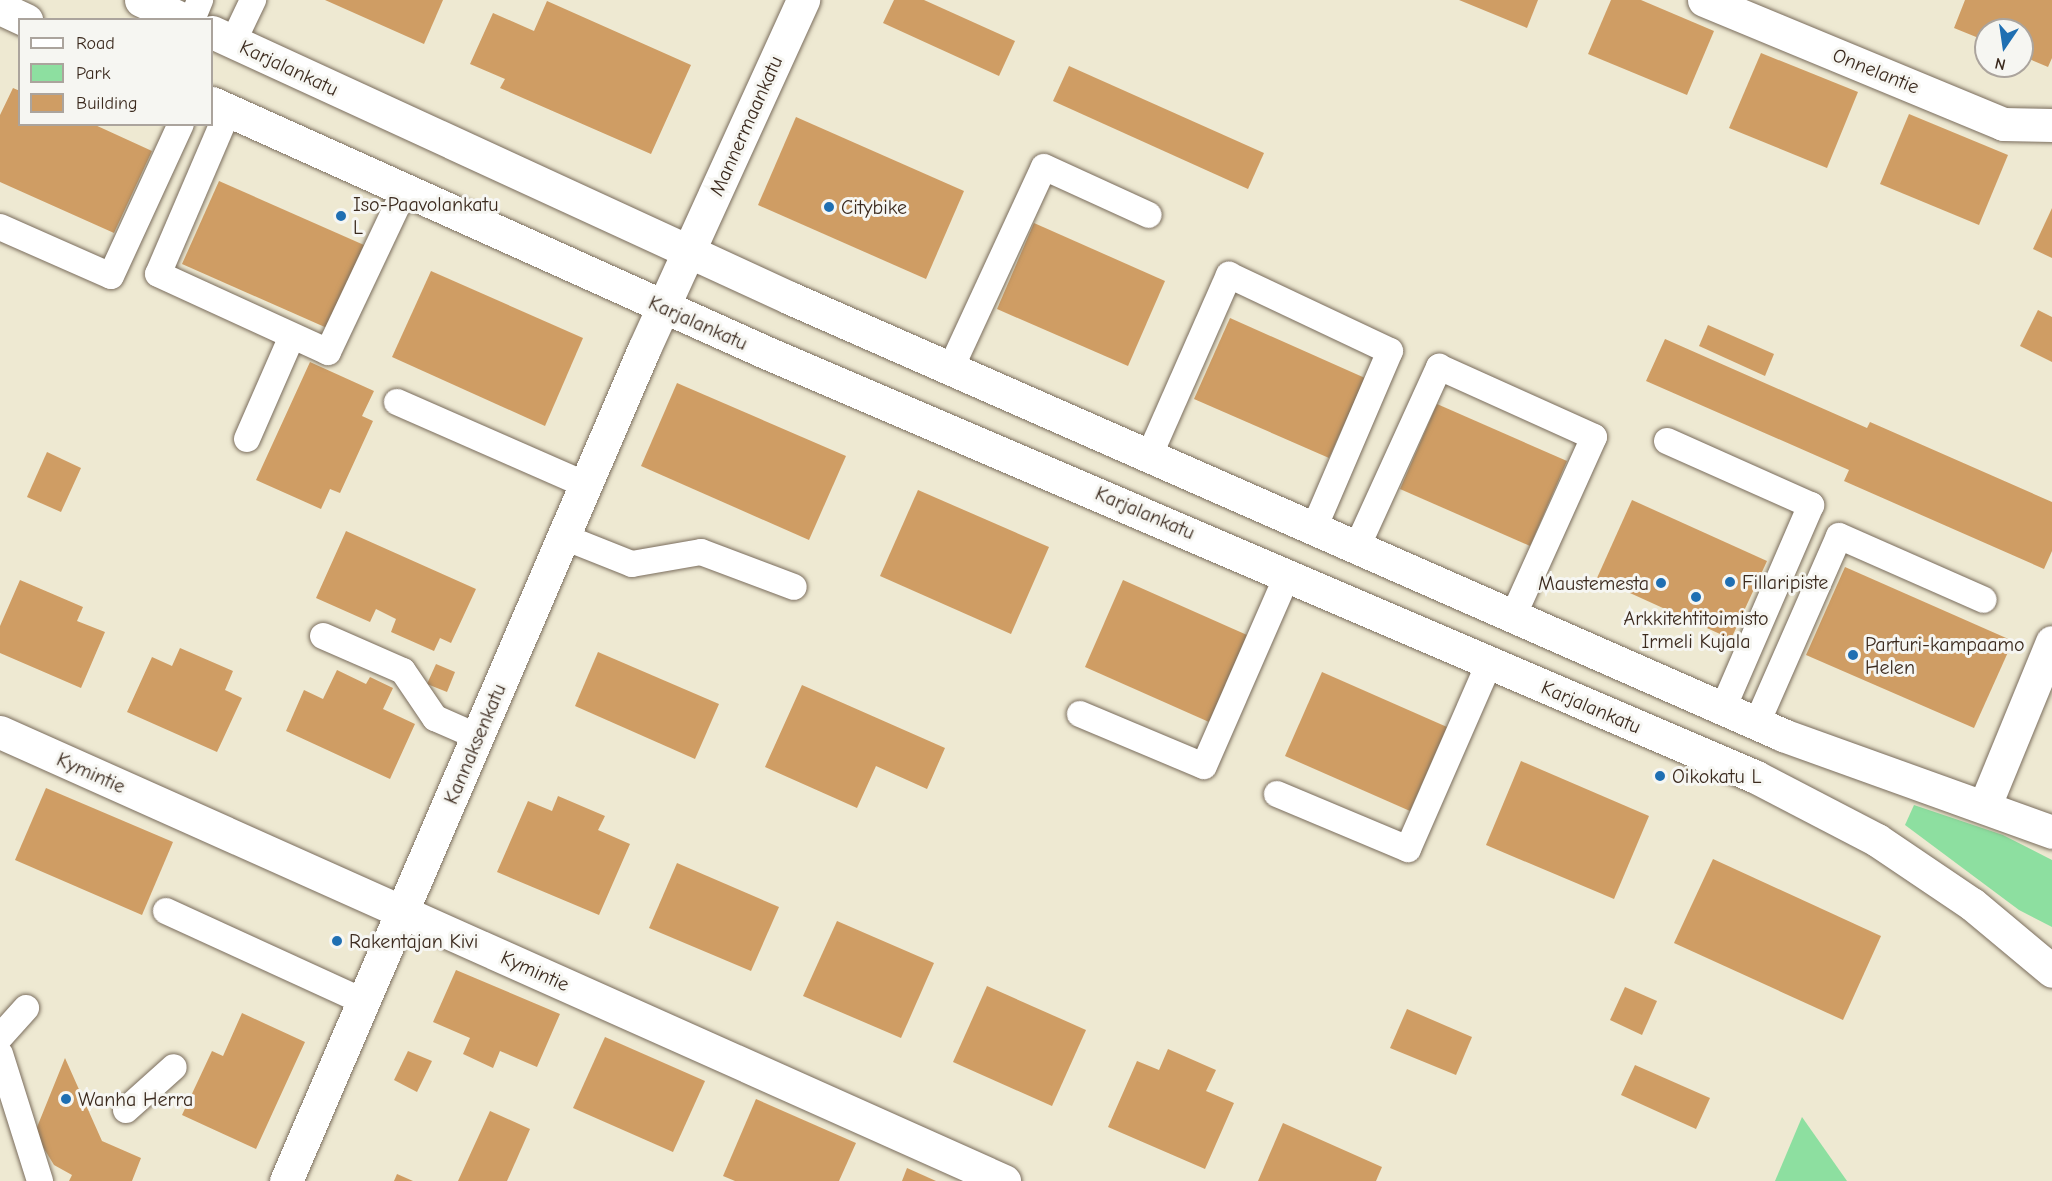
<!DOCTYPE html>
<html>
<head>
<meta charset="utf-8">
<style>
  body { margin:0 }
  #map { position:relative; width:2052px; height:1181px; overflow:hidden; background:#eee9d2; font-family:"Comic Neue",sans-serif }
  div>[style] { position:absolute }
  [style*='--x'] { left:calc(var(--x)*1px); top:calc(var(--y)*1px); width:calc(var(--w)*1px); rotate:calc(var(--a)*1deg) }
  .green>* { inset:0; background:#8ddfa0 }
  .building>* { inset:0; background:#cf9d64 }
  .roads { filter:drop-shadow(0 0 2px #7a6d5d) drop-shadow(0 0 2px #7a6d5d) }
  .lane>* { height:26px; margin:-13px; padding:0 13px; transform-origin:13px; border-radius:13px; background:#fff }
  .street>* { height:33px; margin:-16.5px; padding:0 16.5px; transform-origin:16.5px; border-radius:16.5px; background:#fff }
  .secondary>* { height:33px; margin:-16.5px; padding:0 16.5px; transform-origin:16.5px; border-radius:16.5px; background:#fff }
  .dots>* { width:16px; height:16px; translate:-50% -50%; box-sizing:border-box; border:3px solid #f6f6f2; border-radius:50% }
  span { translate:-50% -50%; white-space:nowrap; text-align:center; line-height:1.15; -webkit-text-stroke:6px #f6f6f2; paint-order:stroke }
  .street-label { font-size:20px; color:#3b2a1e }
  .poi-label { font-size:20px; color:#3b2a1e }
  .left { translate:0 -50%; text-align:left }
  .right { translate:-100% -50%; text-align:right }
  .legend { position:absolute; left:18px; top:18px; width:195px; height:108px; box-sizing:border-box; background:#f6f6f2; border:2px solid #aba49d; margin:0; padding:8px 10px; list-style:none; font-size:18px; color:#3b2a1e }
  .legend li { display:flex; align-items:center; gap:12px; height:30px }
  .legend b { width:30px; border:2px solid #aba49d }
  .north { position:absolute; left:1974px; top:18px; width:60px; height:60px; box-sizing:border-box; background:#f6f6f2; border:2px solid #aba49d; border-radius:50%; rotate:193deg; font-size:16px; font-weight:700; line-height:24px; text-align:center; color:#3b2a1e }
  .north::after { content:''; display:block; margin:auto; width:21px; height:27px; background:#1f6fb2; clip-path:polygon(50% 0,100% 100%,50% 72%,0 100%) }
</style>
</head>
<body>
<div id="map">
  <div class="green">
    <i style="clip-path:polygon(1914px 805px,2003px 835px,2052px 860px,2052px 927px,2019px 910px,1905px 825px)"></i>
    <i style="clip-path:polygon(1802px 1117px,1847px 1181px,1775px 1181px)"></i>
  </div>
  <div class="building">
    <i style="clip-path:polygon(325px 0,443px 0,424px 44px)"></i>
    <i style="clip-path:polygon(894px 0,924px 0,1015px 41px,999px 76px,883px 23px)"></i>
    <i style="clip-path:polygon(1459px 0,1538px 0,1527px 28px)"></i>
    <i style="clip-path:polygon(1611px 0,1641px 0,1714px 31px,1687px 95px,1588px 54px)"></i>
    <i style="clip-path:polygon(1965px 0,2052px 0,2052px 58px,2048px 67px,2022px 56px,2022px 30px,1986px 30px,1986px 41px,1954px 28px)"></i>
    <i style="clip-path:polygon(547px 1px,691px 65px,651px 154px,500px 88px,505px 79px,470px 64px,493px 13px,534px 31px)"></i>
    <i style="clip-path:polygon(1761px 53px,1858px 92px,1827px 168px,1729px 128px)"></i>
    <i style="clip-path:polygon(1069px 66px,1264px 153px,1248px 189px,1053px 101px)"></i>
    <i style="clip-path:polygon(13px 88px,20px 91px,20px 124px,93px 124px,152px 151px,114px 233px,0 182px,0 115px)"></i>
    <i style="clip-path:polygon(1909px 114px,2008px 155px,1979px 225px,1880px 184px)"></i>
    <i style="clip-path:polygon(796px 117px,964px 191px,926px 279px,758px 205px)"></i>
    <i style="clip-path:polygon(219px 181px,364px 245px,327px 328px,182px 264px)"></i>
    <i style="clip-path:polygon(2052px 208px,2052px 258px,2033px 249px)"></i>
    <i style="clip-path:polygon(1034px 223px,1165px 281px,1128px 366px,997px 309px)"></i>
    <i style="clip-path:polygon(431px 271px,583px 338px,545px 426px,392px 357px)"></i>
    <i style="clip-path:polygon(2038px 310px,2052px 317px,2052px 362px,2020px 346px)"></i>
    <i style="clip-path:polygon(1230px 318px,1365px 378px,1329px 458px,1194px 399px)"></i>
    <i style="clip-path:polygon(1708px 325px,1774px 354px,1765px 376px,1699px 346px)"></i>
    <i style="clip-path:polygon(1665px 339px,1867px 428px,1870px 422px,2052px 502px,2052px 551px,2044px 569px,1844px 481px,1849px 470px,1646px 381px)"></i>
    <i style="clip-path:polygon(310px 362px,374px 391px,362px 416px,373px 421px,340px 493px,330px 489px,321px 509px,256px 480px)"></i>
    <i style="clip-path:polygon(677px 383px,846px 456px,809px 540px,641px 466px)"></i>
    <i style="clip-path:polygon(1437px 404px,1567px 461px,1530px 546px,1400px 489px)"></i>
    <i style="clip-path:polygon(47px 452px,81px 468px,61px 512px,27px 497px)"></i>
    <i style="clip-path:polygon(918px 490px,1049px 547px,1011px 634px,880px 576px)"></i>
    <i style="clip-path:polygon(1632px 500px,1767px 561px,1731px 639px,1597px 578px)"></i>
    <i style="clip-path:polygon(346px 531px,476px 589px,451px 643px,440px 638px,434px 651px,391px 632px,396px 619px,376px 609px,370px 622px,316px 598px)"></i>
    <i style="clip-path:polygon(1845px 567px,2013px 641px,1974px 728px,1806px 655px)"></i>
    <i style="clip-path:polygon(20px 580px,83px 607px,77px 621px,105px 632px,81px 688px,0 653px,0 626px)"></i>
    <i style="clip-path:polygon(1123px 580px,1247px 635px,1209px 722px,1085px 667px)"></i>
    <i style="clip-path:polygon(180px 648px,233px 671px,225px 690px,242px 698px,217px 752px,127px 712px,152px 657px,172px 666px)"></i>
    <i style="clip-path:polygon(598px 652px,719px 704px,695px 759px,575px 706px)"></i>
    <i style="clip-path:polygon(436px 664px,455px 672px,447px 692px,427px 684px)"></i>
    <i style="clip-path:polygon(337px 670px,366px 684px,370px 677px,393px 688px,383px 709px,415px 724px,390px 779px,286px 731px,304px 690px,323px 699px)"></i>
    <i style="clip-path:polygon(1322px 672px,1447px 727px,1410px 811px,1285px 756px)"></i>
    <i style="clip-path:polygon(802px 685px,945px 748px,927px 789px,876px 766px,857px 808px,765px 767px)"></i>
    <i style="clip-path:polygon(1521px 761px,1649px 816px,1614px 899px,1486px 845px)"></i>
    <i style="clip-path:polygon(46px 788px,173px 842px,142px 915px,15px 860px)"></i>
    <i style="clip-path:polygon(558px 796px,605px 816px,598px 830px,630px 844px,599px 915px,497px 872px,528px 801px,552px 811px)"></i>
    <i style="clip-path:polygon(1713px 859px,1881px 936px,1843px 1020px,1674px 943px)"></i>
    <i style="clip-path:polygon(677px 863px,779px 907px,751px 971px,649px 928px)"></i>
    <i style="clip-path:polygon(837px 921px,934px 963px,901px 1038px,803px 996px)"></i>
    <i style="clip-path:polygon(456px 970px,560px 1014px,537px 1067px,500px 1051px,493px 1068px,463px 1054px,470px 1038px,433px 1022px)"></i>
    <i style="clip-path:polygon(987px 986px,1086px 1030px,1052px 1106px,953px 1062px)"></i>
    <i style="clip-path:polygon(1625px 987px,1657px 1001px,1642px 1035px,1610px 1020px)"></i>
    <i style="clip-path:polygon(1407px 1009px,1472px 1037px,1456px 1075px,1390px 1048px)"></i>
    <i style="clip-path:polygon(242px 1013px,305px 1042px,256px 1149px,182px 1115px,212px 1051px,223px 1056px)"></i>
    <i style="clip-path:polygon(605px 1037px,705px 1081px,673px 1152px,573px 1108px)"></i>
    <i style="clip-path:polygon(1168px 1049px,1216px 1070px,1206px 1091px,1234px 1103px,1205px 1169px,1108px 1127px,1137px 1061px,1159px 1070px)"></i>
    <i style="clip-path:polygon(408px 1051px,432px 1061px,417px 1092px,394px 1080px)"></i>
    <i style="clip-path:polygon(65px 1058px,102px 1141px,141px 1158px,132px 1181px,69px 1181px,72px 1175px,54px 1165px,43px 1147px,31px 1142px)"></i>
    <i style="clip-path:polygon(1635px 1065px,1710px 1098px,1696px 1129px,1621px 1095px)"></i>
    <i style="clip-path:polygon(756px 1099px,856px 1143px,839px 1181px,735px 1181px,723px 1176px)"></i>
    <i style="clip-path:polygon(490px 1111px,530px 1129px,507px 1181px,458px 1181px)"></i>
    <i style="clip-path:polygon(1283px 1123px,1382px 1167px,1376px 1181px,1258px 1181px)"></i>
    <i style="clip-path:polygon(907px 1168px,936px 1181px,902px 1181px)"></i>
    <i style="clip-path:polygon(397px 1174px,413px 1181px,394px 1181px)"></i>
  </div>
  <div class="roads">
    <div class="lane">
      <i style="--x:192;--y:20;--w:22;--a:-68"></i>
      <i style="--x:233;--y:42;--w:47;--a:-64.5"></i>
      <i style="--x:228;--y:111;--w:177;--a:113.2"></i>
      <i style="--x:158;--y:274;--w:187;--a:24.6"></i>
      <i style="--x:328;--y:352;--w:178;--a:-64.7"></i>
      <i style="--x:0;--y:227;--w:121;--a:23.8"></i>
      <i style="--x:111;--y:276;--w:167;--a:-65.3"></i>
      <i style="--x:951;--y:368;--w:221;--a:-65.2"></i>
      <i style="--x:1044;--y:167;--w:115;--a:24.6"></i>
      <i style="--x:397;--y:402;--w:206;--a:23.7"></i>
      <i style="--x:247;--y:439;--w:112;--a:-66.4"></i>
      <i style="--x:1667;--y:441;--w:158;--a:24"></i>
      <i style="--x:1811;--y:505;--w:221;--a:113.4"></i>
      <i style="--x:1150;--y:454;--w:196;--a:-66.2"></i>
      <i style="--x:1229;--y:275;--w:178;--a:25.3"></i>
      <i style="--x:1390;--y:351;--w:190;--a:113.2"></i>
      <i style="--x:564;--y:537;--w:73;--a:21.7"></i>
      <i style="--x:632;--y:564;--w:70;--a:-9.9"></i>
      <i style="--x:701;--y:552;--w:99;--a:20.6"></i>
      <i style="--x:1358;--y:545;--w:196;--a:-65.5"></i>
      <i style="--x:1439;--y:367;--w:170;--a:24.3"></i>
      <i style="--x:1594;--y:437;--w:194;--a:114.3"></i>
      <i style="--x:323;--y:636;--w:87;--a:23.6"></i>
      <i style="--x:403;--y:671;--w:57;--a:55.8"></i>
      <i style="--x:435;--y:718;--w:47;--a:23.8"></i>
      <i style="--x:1080;--y:714;--w:134;--a:22.8"></i>
      <i style="--x:1204;--y:766;--w:210;--a:-66.4"></i>
      <i style="--x:1757;--y:723;--w:204;--a:-66.3"></i>
      <i style="--x:1839;--y:536;--w:158;--a:23.8"></i>
      <i style="--x:1277;--y:794;--w:142;--a:22.8"></i>
      <i style="--x:1408;--y:849;--w:202;--a:-66.4"></i>
      <i style="--x:166;--y:911;--w:219;--a:24.6"></i>
      <i style="--x:0;--y:1037;--w:39;--a:-48"></i>
      <i style="--x:0;--y:1054;--w:133;--a:72.5"></i>
      <i style="--x:126;--y:1110;--w:64;--a:-41.9"></i>
    </div>
    <div class="street">
      <i style="--x:1704;--y:0;--w:324;--a:22.5"></i>
      <i style="--x:2003;--y:124;--w:49;--a:1.2"></i>
      <i style="--x:0;--y:732;--w:1100;--a:24.09"></i>
      <i style="--x:1985;--y:805;--w:176;--a:-67.7"></i>
      <i style="--x:286;--y:1181;--w:906;--a:-66.72"></i>
      <i style="--x:644;--y:349;--w:384;--a:-65.5"></i>
    </div>
    <div class="secondary">
      <i style="--x:141;--y:0;--w:47;--a:24.9"></i>
      <i style="--x:0;--y:8;--w:29;--a:25"></i>
      <i style="--x:212;--y:32;--w:636;--a:24.71"></i>
      <i style="--x:790;--y:298;--w:1085;--a:23.75"></i>
      <i style="--x:1783;--y:735;--w:286;--a:19.8"></i>
      <i style="--x:212;--y:103;--w:606;--a:24.24"></i>
      <i style="--x:765;--y:352;--w:1078;--a:23.21"></i>
      <i style="--x:1756;--y:777;--w:136;--a:27.5"></i>
      <i style="--x:1877;--y:840;--w:115;--a:34"></i>
      <i style="--x:1972;--y:904;--w:104;--a:39.9"></i>
    </div>
  </div>
  <div class="dots">
    <i style="left:829px;top:207px;background:#1f6fb2"></i>
    <i style="left:341px;top:216px;background:#1f6fb2"></i>
    <i style="left:1730px;top:582px;background:#1f6fb2"></i>
    <i style="left:1661px;top:583px;background:#1f6fb2"></i>
    <i style="left:1696px;top:597px;background:#1f6fb2"></i>
    <i style="left:1853px;top:655px;background:#1f6fb2"></i>
    <i style="left:1660px;top:776px;background:#1f6fb2"></i>
    <i style="left:337px;top:941px;background:#1f6fb2"></i>
    <i style="left:66px;top:1099px;background:#1f6fb2"></i>
  </div>
  <div class="street-label">
    <span style="left:289px;top:68px;rotate:25deg">Karjalankatu</span>
    <span style="left:1876px;top:71px;rotate:22deg">Onnelantie</span>
    <span style="left:746px;top:126px;rotate:-66deg">Mannermaankatu</span>
    <span style="left:698px;top:323px;rotate:24deg">Karjalankatu</span>
    <span style="left:1145px;top:513px;rotate:23deg">Karjalankatu</span>
    <span style="left:1591px;top:707px;rotate:23deg">Karjalankatu</span>
    <span style="left:475px;top:744px;rotate:-67deg">Kannaksenkatu</span>
    <span style="left:91px;top:773px;rotate:24deg">Kymintie</span>
    <span style="left:535px;top:971px;rotate:24deg">Kymintie</span>
  </div>
  <div class="poi-label">
    <span class="left" style="left:353px;top:216px">Iso-Paavolankatu<br>L</span>
    <span class="left" style="left:841px;top:207px">Citybike</span>
    <span class="left" style="left:1742px;top:582px">Fillaripiste</span>
    <span class="right" style="left:1649px;top:583px">Maustemesta</span>
    <span style="left:1696px;top:630px">Arkkitehtitoimisto<br>Irmeli Kujala</span>
    <span class="left" style="left:1865px;top:656px">Parturi-kampaamo<br>Helen</span>
    <span class="left" style="left:1672px;top:776px">Oikokatu L</span>
    <span class="left" style="left:349px;top:941px">Rakentajan Kivi</span>
    <span class="left" style="left:78px;top:1099px">Wanha Herra</span>
  </div>
  <ul class="legend">
  <li><b style="height:8px;background:#fff"></b>Road</li>
  <li><b style="height:16px;background:#8ddfa0"></b>Park</li>
  <li><b style="height:16px;background:#cf9d64"></b>Building</li>
  </ul>
  <div class="north">N</div>
</div>
</body>
</html>
